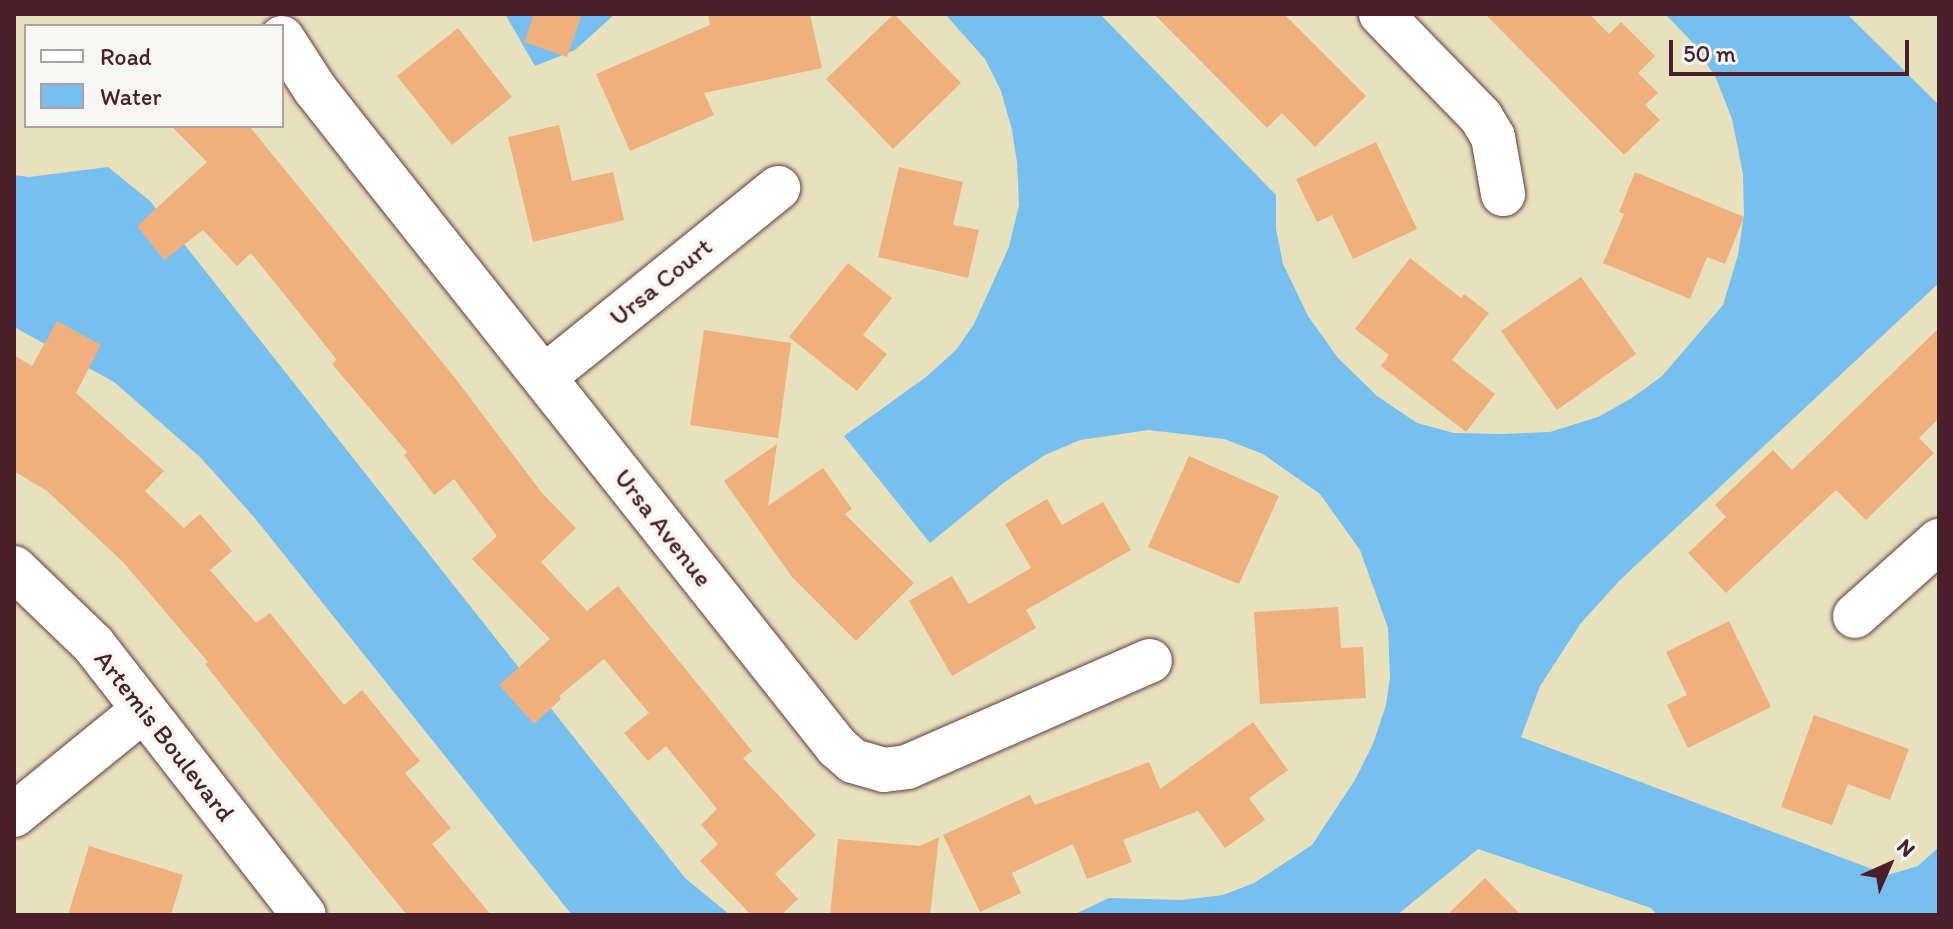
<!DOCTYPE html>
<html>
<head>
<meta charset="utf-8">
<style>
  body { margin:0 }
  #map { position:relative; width:1953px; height:929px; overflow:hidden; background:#e8e1be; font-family:Itim,sans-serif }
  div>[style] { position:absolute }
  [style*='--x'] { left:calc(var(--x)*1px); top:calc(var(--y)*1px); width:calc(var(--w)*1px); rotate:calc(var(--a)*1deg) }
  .water>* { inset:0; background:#76bfef }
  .building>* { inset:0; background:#efb07d }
  .roads { filter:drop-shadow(0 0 2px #623c41) drop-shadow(0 0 2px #623c41) }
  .minor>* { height:44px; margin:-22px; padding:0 22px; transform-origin:22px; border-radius:22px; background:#fff }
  span { translate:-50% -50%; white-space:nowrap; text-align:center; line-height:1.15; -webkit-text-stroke:8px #f6f6f2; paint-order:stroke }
  .street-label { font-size:26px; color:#4a1f2b }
  .frame { position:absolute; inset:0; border:16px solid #4a1f2b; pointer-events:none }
  .legend { position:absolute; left:24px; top:24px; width:260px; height:104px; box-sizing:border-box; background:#f6f6f2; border:2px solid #b1a0a2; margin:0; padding:10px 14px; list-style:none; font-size:24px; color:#4a1f2b }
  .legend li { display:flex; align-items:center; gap:16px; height:40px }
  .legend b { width:40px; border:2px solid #b1a0a2 }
  .north { position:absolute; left:1849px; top:825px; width:80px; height:80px; -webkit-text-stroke:6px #f6f6f2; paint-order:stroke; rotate:45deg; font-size:22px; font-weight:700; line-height:32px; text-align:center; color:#4a1f2b }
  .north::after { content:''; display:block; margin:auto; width:28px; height:36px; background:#4a1f2b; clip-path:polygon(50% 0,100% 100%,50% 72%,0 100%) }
  .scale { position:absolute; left:1669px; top:40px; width:240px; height:36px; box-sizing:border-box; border:4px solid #4a1f2b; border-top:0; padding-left:10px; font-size:24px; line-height:28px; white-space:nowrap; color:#4a1f2b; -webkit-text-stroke:6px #f6f6f2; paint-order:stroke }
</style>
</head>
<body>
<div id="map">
  <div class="water">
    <i style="clip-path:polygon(505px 14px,615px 14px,575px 50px,535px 66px)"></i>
    <i style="clip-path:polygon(945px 14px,1100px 14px,1276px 195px,1276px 229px,1283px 264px,1308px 316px,1338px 358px,1377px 396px,1417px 423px,1454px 433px,1503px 434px,1550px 432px,1598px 417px,1632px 398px,1662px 376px,1723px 305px,1738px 255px,1744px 214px,1743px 174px,1732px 119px,1716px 78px,1693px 43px,1665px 14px,1847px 14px,1939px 105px,1939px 283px,1620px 580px,1581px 623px,1540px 686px,1521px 737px,1888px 875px,1918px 866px,1939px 847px,1939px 915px,1657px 915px,1651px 908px,1478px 849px,1397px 915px,1073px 915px,1109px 898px,1181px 900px,1223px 895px,1254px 883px,1312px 845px,1355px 780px,1373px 744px,1386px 705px,1390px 677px,1388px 628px,1360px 550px,1320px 494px,1263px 454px,1224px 439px,1149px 430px,1080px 440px,1045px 455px,1006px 481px,930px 543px,844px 436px,926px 377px,956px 350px,974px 324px,1009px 247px,1019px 205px,1017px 162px,1012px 130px,1001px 91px,985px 59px)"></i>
    <i style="clip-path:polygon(108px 167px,150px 201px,685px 878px,730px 915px,572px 915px,254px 517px,200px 457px,114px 382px,14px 327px,14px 175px,29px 177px)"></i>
  </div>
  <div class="building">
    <i style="clip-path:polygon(534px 14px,582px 14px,567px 57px,524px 42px)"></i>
    <i style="clip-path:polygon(708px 14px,810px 14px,822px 68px,704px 93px,714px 115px,630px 151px,596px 74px,710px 25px)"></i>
    <i style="clip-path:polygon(894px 14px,961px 83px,893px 149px,826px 79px)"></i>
    <i style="clip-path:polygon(1154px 14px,1284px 14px,1366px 96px,1315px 147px,1282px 113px,1267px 128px)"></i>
    <i style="clip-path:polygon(1485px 14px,1589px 14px,1609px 34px,1621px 22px,1655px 56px,1638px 73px,1658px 93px,1645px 105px,1660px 120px,1624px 155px)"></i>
    <i style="clip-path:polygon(458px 28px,512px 97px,452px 145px,397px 76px)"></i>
    <i style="clip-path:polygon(559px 125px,572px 181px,613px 172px,624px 220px,533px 242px,508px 137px)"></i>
    <i style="clip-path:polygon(171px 126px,249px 126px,455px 378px,542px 493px,576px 528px,541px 562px,587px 611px,618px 586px,752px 751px,743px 758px,816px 835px,775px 874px,798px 899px,781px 915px,751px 915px,700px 861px,718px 844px,701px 825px,717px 809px,666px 746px,648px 761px,624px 733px,649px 713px,604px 659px,559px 696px,561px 699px,534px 724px,499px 685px,550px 639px,472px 559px,497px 536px,454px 479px,434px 495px,404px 455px,407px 452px,332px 364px,337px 360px,251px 253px,237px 266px,203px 230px,164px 260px,137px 226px,207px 162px)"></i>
    <i style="clip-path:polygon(1376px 142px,1417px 229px,1353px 259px,1332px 215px,1317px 222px,1296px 179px)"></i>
    <i style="clip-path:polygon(899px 167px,963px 182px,953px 225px,979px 230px,968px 278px,878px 257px)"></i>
    <i style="clip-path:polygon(1635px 172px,1744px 217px,1725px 264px,1707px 257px,1690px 299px,1603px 263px,1624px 214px,1619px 212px)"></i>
    <i style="clip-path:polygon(1410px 258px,1461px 298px,1464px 294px,1489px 313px,1452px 360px,1495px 394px,1466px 432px,1381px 366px,1389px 355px,1355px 329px)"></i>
    <i style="clip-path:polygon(848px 263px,892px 298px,863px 335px,887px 354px,857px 391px,789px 337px)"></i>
    <i style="clip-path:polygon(1581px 277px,1636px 354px,1557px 410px,1501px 331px)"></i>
    <i style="clip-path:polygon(57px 321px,101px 345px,76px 393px,164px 471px,145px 491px,184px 528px,200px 514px,232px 551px,210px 570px,256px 623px,270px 613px,344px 705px,362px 690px,420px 761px,405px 773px,451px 828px,432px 844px,491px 915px,407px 915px,279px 758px,205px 664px,208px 662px,123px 562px,47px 491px,14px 471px,14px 355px,32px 366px)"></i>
    <i style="clip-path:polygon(1939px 328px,1939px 418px,1919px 438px,1934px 453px,1866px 520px,1836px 490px,1726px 593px,1688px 553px,1726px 517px,1715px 505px,1773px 450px,1792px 470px)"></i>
    <i style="clip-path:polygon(704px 330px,791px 343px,778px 438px,690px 425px)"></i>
    <i style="clip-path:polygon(777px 444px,768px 506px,823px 468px,852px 509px,845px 514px,914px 583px,856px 641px,792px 577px,724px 481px)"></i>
    <i style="clip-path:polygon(1189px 456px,1279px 496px,1239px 584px,1148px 547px)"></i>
    <i style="clip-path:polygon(1047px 499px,1062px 525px,1103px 502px,1131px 550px,1026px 610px,1036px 628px,952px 676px,909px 601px,952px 576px,969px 604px,1031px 568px,1005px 524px)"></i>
    <i style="clip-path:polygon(1338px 607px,1341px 648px,1363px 647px,1366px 698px,1260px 704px,1254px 612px)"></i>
    <i style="clip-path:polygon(1729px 621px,1771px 707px,1688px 748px,1667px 705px,1687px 695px,1666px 652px)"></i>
    <i style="clip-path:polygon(1814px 715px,1909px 749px,1890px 800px,1848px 784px,1832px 825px,1781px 807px)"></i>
    <i style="clip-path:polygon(1253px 722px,1288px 770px,1249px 798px,1265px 820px,1225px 848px,1198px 811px,1123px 840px,1132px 862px,1087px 879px,1073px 844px,1012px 873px,1021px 893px,980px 912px,943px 835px,1030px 795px,1035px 805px,1149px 762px,1160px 789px)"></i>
    <i style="clip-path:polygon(939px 837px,930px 915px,830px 915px,838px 839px,920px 846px)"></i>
    <i style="clip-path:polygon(89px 846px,183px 875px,171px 915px,68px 915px)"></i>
    <i style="clip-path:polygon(1485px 878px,1521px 915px,1447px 915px)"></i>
  </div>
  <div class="roads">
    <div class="minor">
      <i style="--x:1381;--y:14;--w:144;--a:45.8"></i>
      <i style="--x:1481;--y:117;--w:23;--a:59"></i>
      <i style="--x:1493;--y:137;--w:58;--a:80"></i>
      <i style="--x:282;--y:38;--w:61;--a:57.1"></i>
      <i style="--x:315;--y:89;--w:84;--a:51.8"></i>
      <i style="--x:367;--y:155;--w:756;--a:51.55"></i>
      <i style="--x:837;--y:747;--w:21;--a:41"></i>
      <i style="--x:853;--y:761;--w:32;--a:16"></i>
      <i style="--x:884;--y:770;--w:23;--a:-7"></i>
      <i style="--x:907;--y:767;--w:265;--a:-23.6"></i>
      <i style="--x:544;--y:377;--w:301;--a:-38.9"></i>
      <i style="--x:14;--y:568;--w:110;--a:43.9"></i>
      <i style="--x:93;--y:644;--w:343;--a:52.1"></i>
      <i style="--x:1855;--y:616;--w:113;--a:-41.8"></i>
      <i style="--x:14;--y:815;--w:166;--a:-39.1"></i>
    </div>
  </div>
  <div class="street-label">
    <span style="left:661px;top:282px;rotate:-39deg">Ursa Court</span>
    <span style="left:663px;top:528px;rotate:52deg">Ursa Avenue</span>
    <span style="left:164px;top:736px;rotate:52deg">Artemis Boulevard</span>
  </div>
  <div class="frame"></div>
  <ul class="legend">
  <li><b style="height:10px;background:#fff"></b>Road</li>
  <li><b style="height:22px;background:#76bfef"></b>Water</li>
  </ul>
  <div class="north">N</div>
  <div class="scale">50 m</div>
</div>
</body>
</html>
